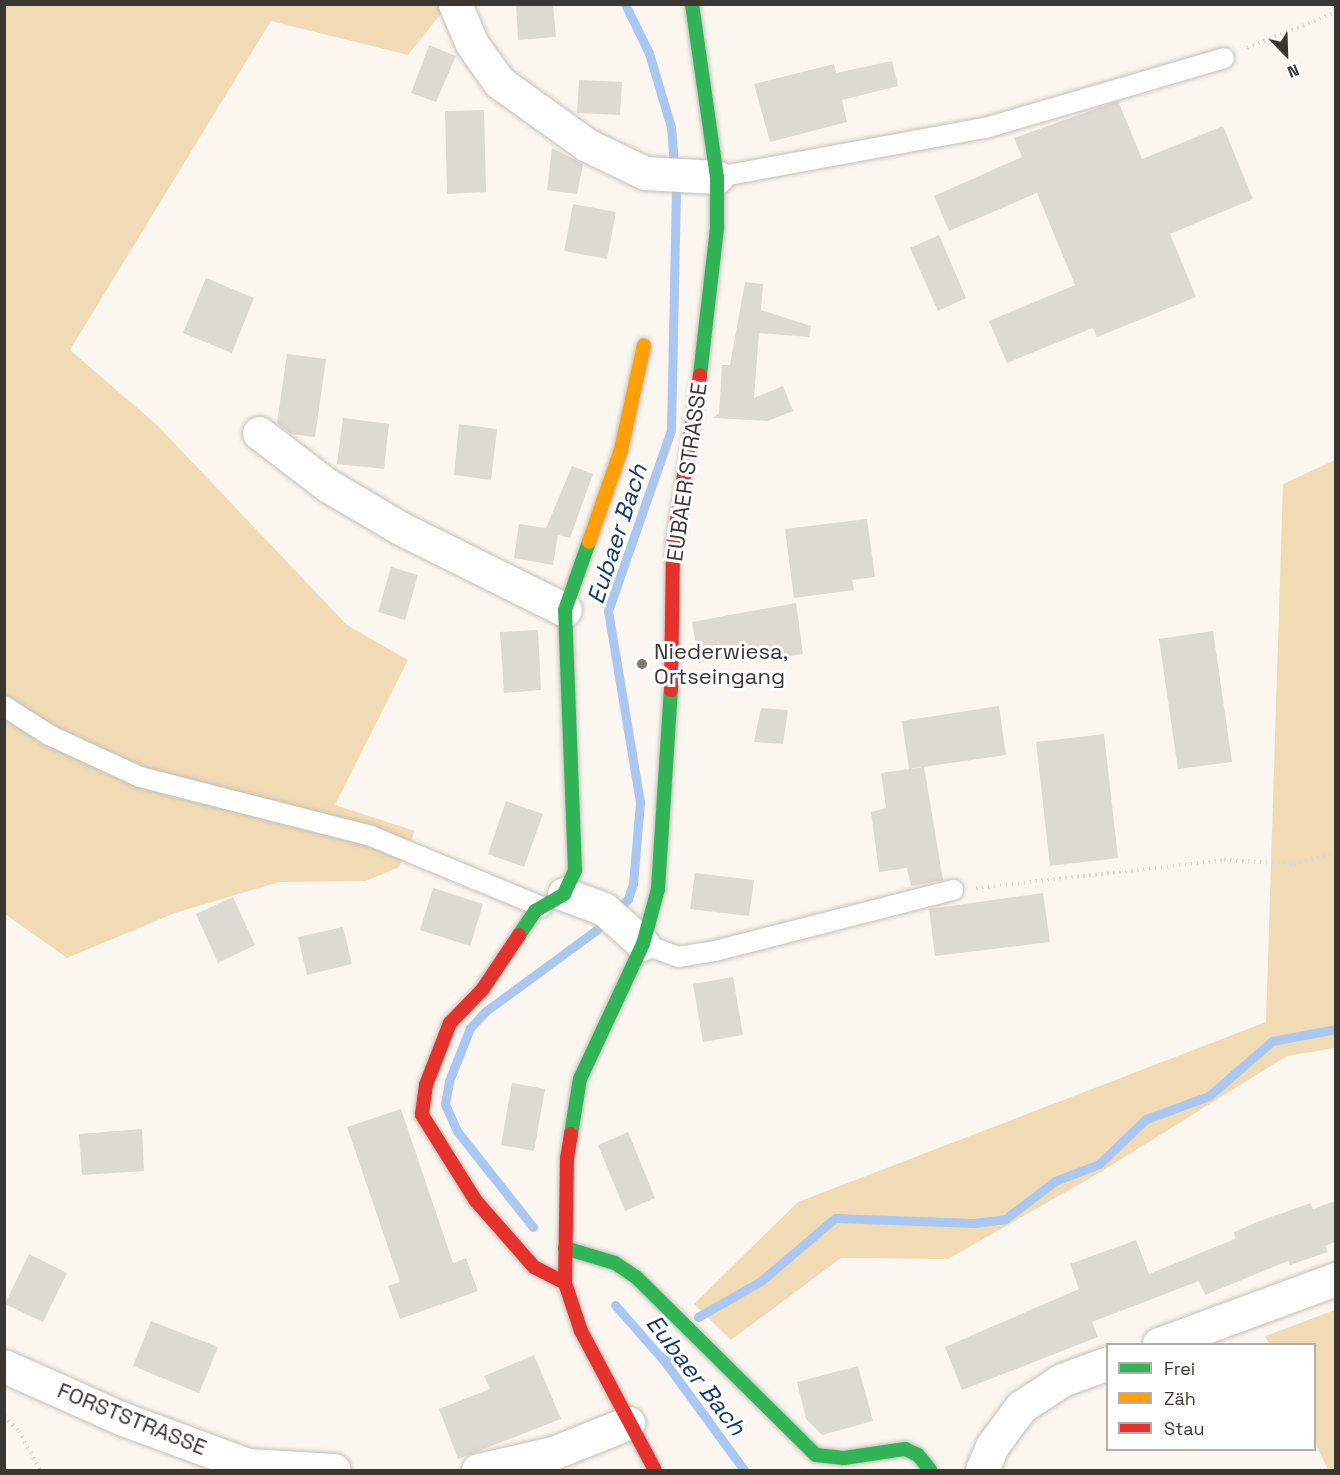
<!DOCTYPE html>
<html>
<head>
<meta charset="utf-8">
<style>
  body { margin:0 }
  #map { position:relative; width:1340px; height:1475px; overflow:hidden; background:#fbf7f0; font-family:"Space Grotesk",sans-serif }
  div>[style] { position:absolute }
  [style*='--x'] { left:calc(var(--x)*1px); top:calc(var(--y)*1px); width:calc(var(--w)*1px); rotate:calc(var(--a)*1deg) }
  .green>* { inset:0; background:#f1dbb5 }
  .stream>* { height:9px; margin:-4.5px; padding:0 4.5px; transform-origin:4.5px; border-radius:4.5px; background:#a9c7f1 }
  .building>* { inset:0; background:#ddd9d3 }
  .path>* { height:4px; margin-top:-2px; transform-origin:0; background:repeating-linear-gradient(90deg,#dad8d6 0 1.5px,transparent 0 6px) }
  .roads { filter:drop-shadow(0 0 2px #c1beb8) drop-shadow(0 0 2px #c1beb8) }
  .lane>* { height:20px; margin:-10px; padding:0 10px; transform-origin:10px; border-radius:10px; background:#fefefd }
  .street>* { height:33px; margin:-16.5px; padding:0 16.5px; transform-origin:16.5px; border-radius:16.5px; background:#fefefd }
  .fast>* { height:14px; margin:-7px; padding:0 7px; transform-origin:7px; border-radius:7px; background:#30b455 }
  .slow>* { height:14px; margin:-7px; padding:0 7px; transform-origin:7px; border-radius:7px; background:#ff9f0a }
  .jam>* { height:14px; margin:-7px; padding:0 7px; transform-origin:7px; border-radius:7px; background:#e5322d }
  .dots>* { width:16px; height:16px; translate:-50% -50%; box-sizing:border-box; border:3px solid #fff; border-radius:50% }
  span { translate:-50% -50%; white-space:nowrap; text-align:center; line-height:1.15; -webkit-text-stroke:6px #fff; paint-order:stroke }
  .street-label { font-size:22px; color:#3a3631 }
  .poi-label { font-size:22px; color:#3a3631 }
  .left { translate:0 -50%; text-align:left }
  .water-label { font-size:24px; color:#133768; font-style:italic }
  .frame { position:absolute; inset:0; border:6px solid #3a3631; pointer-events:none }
  .legend { position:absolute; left:1106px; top:1343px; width:210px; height:108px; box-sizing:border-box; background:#fff; border:2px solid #b0afad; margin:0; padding:8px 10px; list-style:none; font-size:18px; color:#3a3631 }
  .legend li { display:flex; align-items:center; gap:12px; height:30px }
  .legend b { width:30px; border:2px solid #b0afad }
  .north { position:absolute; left:1256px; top:24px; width:60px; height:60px; -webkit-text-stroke:4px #fff; paint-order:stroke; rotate:157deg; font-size:16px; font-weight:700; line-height:24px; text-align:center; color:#3a3631 }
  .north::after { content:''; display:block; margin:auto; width:21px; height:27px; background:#3a3631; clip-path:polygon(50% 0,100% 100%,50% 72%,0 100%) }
</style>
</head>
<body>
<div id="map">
  <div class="green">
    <i style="clip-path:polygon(4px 5px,448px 5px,408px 55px,271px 21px,70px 350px,157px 425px,347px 625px,408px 660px,335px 805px,415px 831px,399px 867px,366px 881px,279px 882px,175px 913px,67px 958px,5px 914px)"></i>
    <i style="clip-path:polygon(1335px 460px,1335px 1048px,1287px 1056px,1099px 1173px,948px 1259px,841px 1258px,731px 1340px,694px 1304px,798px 1202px,1266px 1022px,1283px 484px)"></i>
    <i style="clip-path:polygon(1335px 1310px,1336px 1470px,1328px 1470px,1315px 1442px,1314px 1344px,1269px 1344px,1265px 1336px)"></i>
  </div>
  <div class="stream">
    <i style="--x:533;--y:1227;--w:122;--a:-128.4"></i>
    <i style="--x:457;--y:1131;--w:30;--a:-114"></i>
    <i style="--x:445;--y:1104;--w:23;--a:-80"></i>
    <i style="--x:449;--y:1081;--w:57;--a:-68.4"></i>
    <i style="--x:470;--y:1028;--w:23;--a:-47"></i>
    <i style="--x:486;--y:1011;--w:135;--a:-36.3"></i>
    <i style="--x:595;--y:931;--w:46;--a:-44.1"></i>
    <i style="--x:628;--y:899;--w:16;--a:-72"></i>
    <i style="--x:633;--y:884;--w:82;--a:-85.1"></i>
    <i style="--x:640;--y:802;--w:194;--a:-99.5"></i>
    <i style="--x:608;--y:611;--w:192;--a:-70.8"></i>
    <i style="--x:671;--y:430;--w:241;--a:-88.8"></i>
    <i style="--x:676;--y:189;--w:62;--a:-94.6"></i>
    <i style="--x:671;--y:127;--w:77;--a:-106.6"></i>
    <i style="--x:649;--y:53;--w:55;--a:-116.1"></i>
    <i style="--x:615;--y:1305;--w:76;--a:48.7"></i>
    <i style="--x:665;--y:1362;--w:134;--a:53.8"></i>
    <i style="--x:698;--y:1317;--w:73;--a:-29.7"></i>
    <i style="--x:761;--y:1281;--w:97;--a:-40.4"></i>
    <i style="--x:835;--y:1218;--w:139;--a:2.1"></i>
    <i style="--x:974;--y:1223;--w:31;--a:-7"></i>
    <i style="--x:1005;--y:1219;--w:63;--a:-37.2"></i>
    <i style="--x:1055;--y:1181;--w:47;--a:-21.1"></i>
    <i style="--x:1099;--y:1164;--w:65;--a:-43.8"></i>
    <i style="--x:1146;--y:1119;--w:67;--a:-20.1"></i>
    <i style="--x:1209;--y:1096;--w:84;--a:-41.1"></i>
    <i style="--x:1272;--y:1041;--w:65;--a:-10.6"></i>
    <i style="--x:665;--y:1362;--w:24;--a:-75"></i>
  </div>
  <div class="building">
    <i style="clip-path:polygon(516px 4px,553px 4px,556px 37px,518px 40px)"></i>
    <i style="clip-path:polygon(429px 45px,456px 56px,436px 102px,411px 93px)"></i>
    <i style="clip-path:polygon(892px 61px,898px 86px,842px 100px,847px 122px,770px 142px,754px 84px,834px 64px,836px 73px)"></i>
    <i style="clip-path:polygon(579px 80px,622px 82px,620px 115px,577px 113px)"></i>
    <i style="clip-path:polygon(1118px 101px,1142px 159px,1223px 126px,1253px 199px,1170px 234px,1196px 297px,1097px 337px,1093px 328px,1007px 363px,989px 321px,1075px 285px,1037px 193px,949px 231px,934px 196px,1022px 157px,1014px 138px)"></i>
    <i style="clip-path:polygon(484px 110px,486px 192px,447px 194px,445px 111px)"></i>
    <i style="clip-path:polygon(552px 148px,583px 164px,577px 194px,547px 190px)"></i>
    <i style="clip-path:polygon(573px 204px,616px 212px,607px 259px,564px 251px)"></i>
    <i style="clip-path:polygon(939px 235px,966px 298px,938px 311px,910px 248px)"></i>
    <i style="clip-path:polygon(206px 278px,254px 298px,232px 353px,183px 333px)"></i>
    <i style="clip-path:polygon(745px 282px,763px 284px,761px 310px,811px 326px,809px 337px,759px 333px,754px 398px,783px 386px,793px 411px,768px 421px,713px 418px,719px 413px,722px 365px,730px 365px)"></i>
    <i style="clip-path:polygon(287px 354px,326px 359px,315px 437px,291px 434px,277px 423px)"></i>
    <i style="clip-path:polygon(343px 418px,389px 424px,384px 469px,337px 464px)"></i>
    <i style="clip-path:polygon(459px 424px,497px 429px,491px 480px,454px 475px)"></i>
    <i style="clip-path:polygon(572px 466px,593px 474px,570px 538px,558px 535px,553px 565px,514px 558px,519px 524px,546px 528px)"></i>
    <i style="clip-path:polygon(867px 519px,875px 577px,852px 580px,854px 590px,794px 598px,785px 529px)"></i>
    <i style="clip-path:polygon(391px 567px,418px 575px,405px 620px,378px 612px)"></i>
    <i style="clip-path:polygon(796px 603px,803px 654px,769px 659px,767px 651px,699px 663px,692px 622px)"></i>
    <i style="clip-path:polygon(538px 630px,541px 690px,504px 693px,500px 632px)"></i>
    <i style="clip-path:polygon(1213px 631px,1232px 762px,1178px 769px,1159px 639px)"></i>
    <i style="clip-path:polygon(999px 706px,1006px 755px,909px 769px,902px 721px)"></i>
    <i style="clip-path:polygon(761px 708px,788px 710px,783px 744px,754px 742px)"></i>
    <i style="clip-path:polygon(1104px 734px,1118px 858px,1050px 866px,1036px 742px)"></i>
    <i style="clip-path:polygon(924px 767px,943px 880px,911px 886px,907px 868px,879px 872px,871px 812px,886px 808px,881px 773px)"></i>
    <i style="clip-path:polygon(506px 801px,543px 814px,524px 867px,488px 854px)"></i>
    <i style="clip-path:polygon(695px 873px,754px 880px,749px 916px,690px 909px)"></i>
    <i style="clip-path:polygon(433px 888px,483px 904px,470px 946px,420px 930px)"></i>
    <i style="clip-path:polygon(1043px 893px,1050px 942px,935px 956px,929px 909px)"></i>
    <i style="clip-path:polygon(233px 897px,255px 945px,218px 963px,196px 914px)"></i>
    <i style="clip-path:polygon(343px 927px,352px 964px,307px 975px,298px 937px)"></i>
    <i style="clip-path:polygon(733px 977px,743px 1035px,703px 1042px,693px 984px)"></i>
    <i style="clip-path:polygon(512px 1083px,545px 1089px,534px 1151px,501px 1145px)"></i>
    <i style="clip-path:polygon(401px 1109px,453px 1263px,466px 1258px,478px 1291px,400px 1319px,388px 1286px,400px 1282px,347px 1127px)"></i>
    <i style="clip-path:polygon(142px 1129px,144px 1171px,82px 1175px,79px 1134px)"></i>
    <i style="clip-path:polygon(628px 1132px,655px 1198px,625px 1211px,598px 1145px)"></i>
    <i style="clip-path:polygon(1335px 1201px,1335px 1242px,1325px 1246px,1328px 1252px,1290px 1265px,1288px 1261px,1205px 1295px,1199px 1281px,1092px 1322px,1098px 1337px,962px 1390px,945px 1347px,1079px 1289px,1070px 1264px,1136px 1240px,1149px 1274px,1235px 1239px,1234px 1232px,1265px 1219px,1311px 1203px,1313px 1209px)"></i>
    <i style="clip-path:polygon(29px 1254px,67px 1273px,43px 1322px,5px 1304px)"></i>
    <i style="clip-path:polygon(151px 1321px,218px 1347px,199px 1393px,133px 1366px)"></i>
    <i style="clip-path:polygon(534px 1355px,561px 1419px,458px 1459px,439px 1409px,490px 1389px,484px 1376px)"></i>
    <i style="clip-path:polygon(858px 1366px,873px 1421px,822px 1435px,806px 1419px,797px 1382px)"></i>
  </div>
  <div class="path">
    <i style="--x:1247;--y:48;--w:96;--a:-22"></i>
    <i style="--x:976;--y:888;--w:250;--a:-6.4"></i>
    <i style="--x:1224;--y:860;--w:70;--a:3.3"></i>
    <i style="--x:1294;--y:864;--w:44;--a:-15.9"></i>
    <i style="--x:4;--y:1416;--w:21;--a:45"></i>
    <i style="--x:19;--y:1431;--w:44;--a:61.7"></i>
  </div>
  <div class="roads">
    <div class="lane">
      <i style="--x:717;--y:177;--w:272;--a:-10.4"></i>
      <i style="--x:985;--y:128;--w:249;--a:-16.3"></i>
      <i style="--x:4;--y:706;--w:54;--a:32.8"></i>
      <i style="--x:49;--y:735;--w:100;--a:24.8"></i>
      <i style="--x:140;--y:777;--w:238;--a:14.3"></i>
      <i style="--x:371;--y:836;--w:185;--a:22.5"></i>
      <i style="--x:643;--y:944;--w:37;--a:20"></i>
      <i style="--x:678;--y:957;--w:37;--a:-9"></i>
      <i style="--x:715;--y:951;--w:246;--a:-14.4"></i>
    </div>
    <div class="street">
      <i style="--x:455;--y:4;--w:43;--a:67"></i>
      <i style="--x:472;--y:44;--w:47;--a:54.6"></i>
      <i style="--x:499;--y:82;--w:108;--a:35.6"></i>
      <i style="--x:587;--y:145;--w:64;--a:25.8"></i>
      <i style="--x:645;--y:173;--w:72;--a:3.2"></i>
      <i style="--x:259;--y:433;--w:86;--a:37.4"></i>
      <i style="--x:327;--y:485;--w:85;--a:30.5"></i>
      <i style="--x:400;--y:528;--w:184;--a:26.4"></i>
      <i style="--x:564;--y:894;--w:43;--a:20.6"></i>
      <i style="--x:604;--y:909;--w:52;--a:41.9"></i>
      <i style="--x:1159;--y:1344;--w:189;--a:-20.2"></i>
      <i style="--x:4;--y:1366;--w:130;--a:24"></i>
      <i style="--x:123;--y:1419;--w:133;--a:20.2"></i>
      <i style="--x:248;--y:1465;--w:86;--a:3.3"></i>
      <i style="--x:478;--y:1470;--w:77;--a:-12.8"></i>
      <i style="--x:553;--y:1453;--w:81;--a:-21.8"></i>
      <i style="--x:982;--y:1470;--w:26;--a:-67"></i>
      <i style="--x:992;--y:1446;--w:49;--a:-53.4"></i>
      <i style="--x:1021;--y:1407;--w:49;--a:-33.4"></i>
      <i style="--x:1062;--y:1380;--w:49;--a:-20.3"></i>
    </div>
    <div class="fast">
      <i style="--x:692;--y:4;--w:175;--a:81.8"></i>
      <i style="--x:717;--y:177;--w:51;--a:90"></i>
      <i style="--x:717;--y:228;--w:148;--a:96.6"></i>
      <i style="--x:519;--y:935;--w:29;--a:-56"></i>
      <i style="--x:535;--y:911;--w:34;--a:-30"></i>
      <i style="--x:564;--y:894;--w:26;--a:-65"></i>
      <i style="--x:575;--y:870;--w:260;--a:-92.2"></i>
      <i style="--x:565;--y:610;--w:72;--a:-70.6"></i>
      <i style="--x:571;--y:1134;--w:56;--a:-80.7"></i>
      <i style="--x:580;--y:1079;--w:149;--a:-65"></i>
      <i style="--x:643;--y:944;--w:57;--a:-74.7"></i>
      <i style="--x:658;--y:889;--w:199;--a:-86.3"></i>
      <i style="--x:565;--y:1248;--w:52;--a:16.7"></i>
      <i style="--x:615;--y:1263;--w:25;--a:34"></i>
      <i style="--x:636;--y:1277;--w:253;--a:44.7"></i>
      <i style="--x:816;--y:1455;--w:28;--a:6"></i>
      <i style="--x:844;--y:1458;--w:62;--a:-8.4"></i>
      <i style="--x:905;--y:1449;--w:14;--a:25"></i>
      <i style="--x:918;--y:1455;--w:19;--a:51"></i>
    </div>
    <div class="slow">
      <i style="--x:589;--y:542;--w:97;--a:-70.8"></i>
      <i style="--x:621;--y:450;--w:107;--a:-77.6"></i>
    </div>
    <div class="jam">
      <i style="--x:671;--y:690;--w:146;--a:-89.2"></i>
      <i style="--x:673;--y:544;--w:171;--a:-80.9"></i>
      <i style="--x:519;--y:935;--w:66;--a:123.9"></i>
      <i style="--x:482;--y:990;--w:46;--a:134.1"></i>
      <i style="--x:450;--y:1023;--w:66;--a:111.2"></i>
      <i style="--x:426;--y:1085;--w:30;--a:98"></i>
      <i style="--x:422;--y:1115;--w:102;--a:57.9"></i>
      <i style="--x:476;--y:1201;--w:88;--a:48.7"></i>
      <i style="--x:534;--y:1267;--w:35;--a:27"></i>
      <i style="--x:571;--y:1134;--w:24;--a:99"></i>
      <i style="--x:567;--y:1158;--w:125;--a:90.9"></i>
      <i style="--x:565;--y:1283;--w:51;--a:71.6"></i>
      <i style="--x:581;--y:1331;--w:157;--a:62"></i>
    </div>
  </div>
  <div class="dots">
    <i style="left:642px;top:664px;background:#7e7a74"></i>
  </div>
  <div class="street-label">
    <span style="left:687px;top:472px;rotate:-82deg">EUBAER STRASSE</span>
    <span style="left:132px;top:1419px;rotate:22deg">FORSTSTRASSE</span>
  </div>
  <div class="poi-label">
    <span class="left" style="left:654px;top:664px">Niederwiesa,<br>Ortseingang</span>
  </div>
  <div class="water-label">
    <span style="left:617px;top:534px;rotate:-72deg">Eubaer Bach</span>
    <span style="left:696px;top:1375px;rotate:52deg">Eubaer Bach</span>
  </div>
  <div class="frame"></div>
  <ul class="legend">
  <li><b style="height:8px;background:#30b455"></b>Frei</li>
  <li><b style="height:8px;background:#ff9f0a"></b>Zäh</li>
  <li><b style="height:8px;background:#e5322d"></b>Stau</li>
  </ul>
  <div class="north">N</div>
</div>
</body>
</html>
